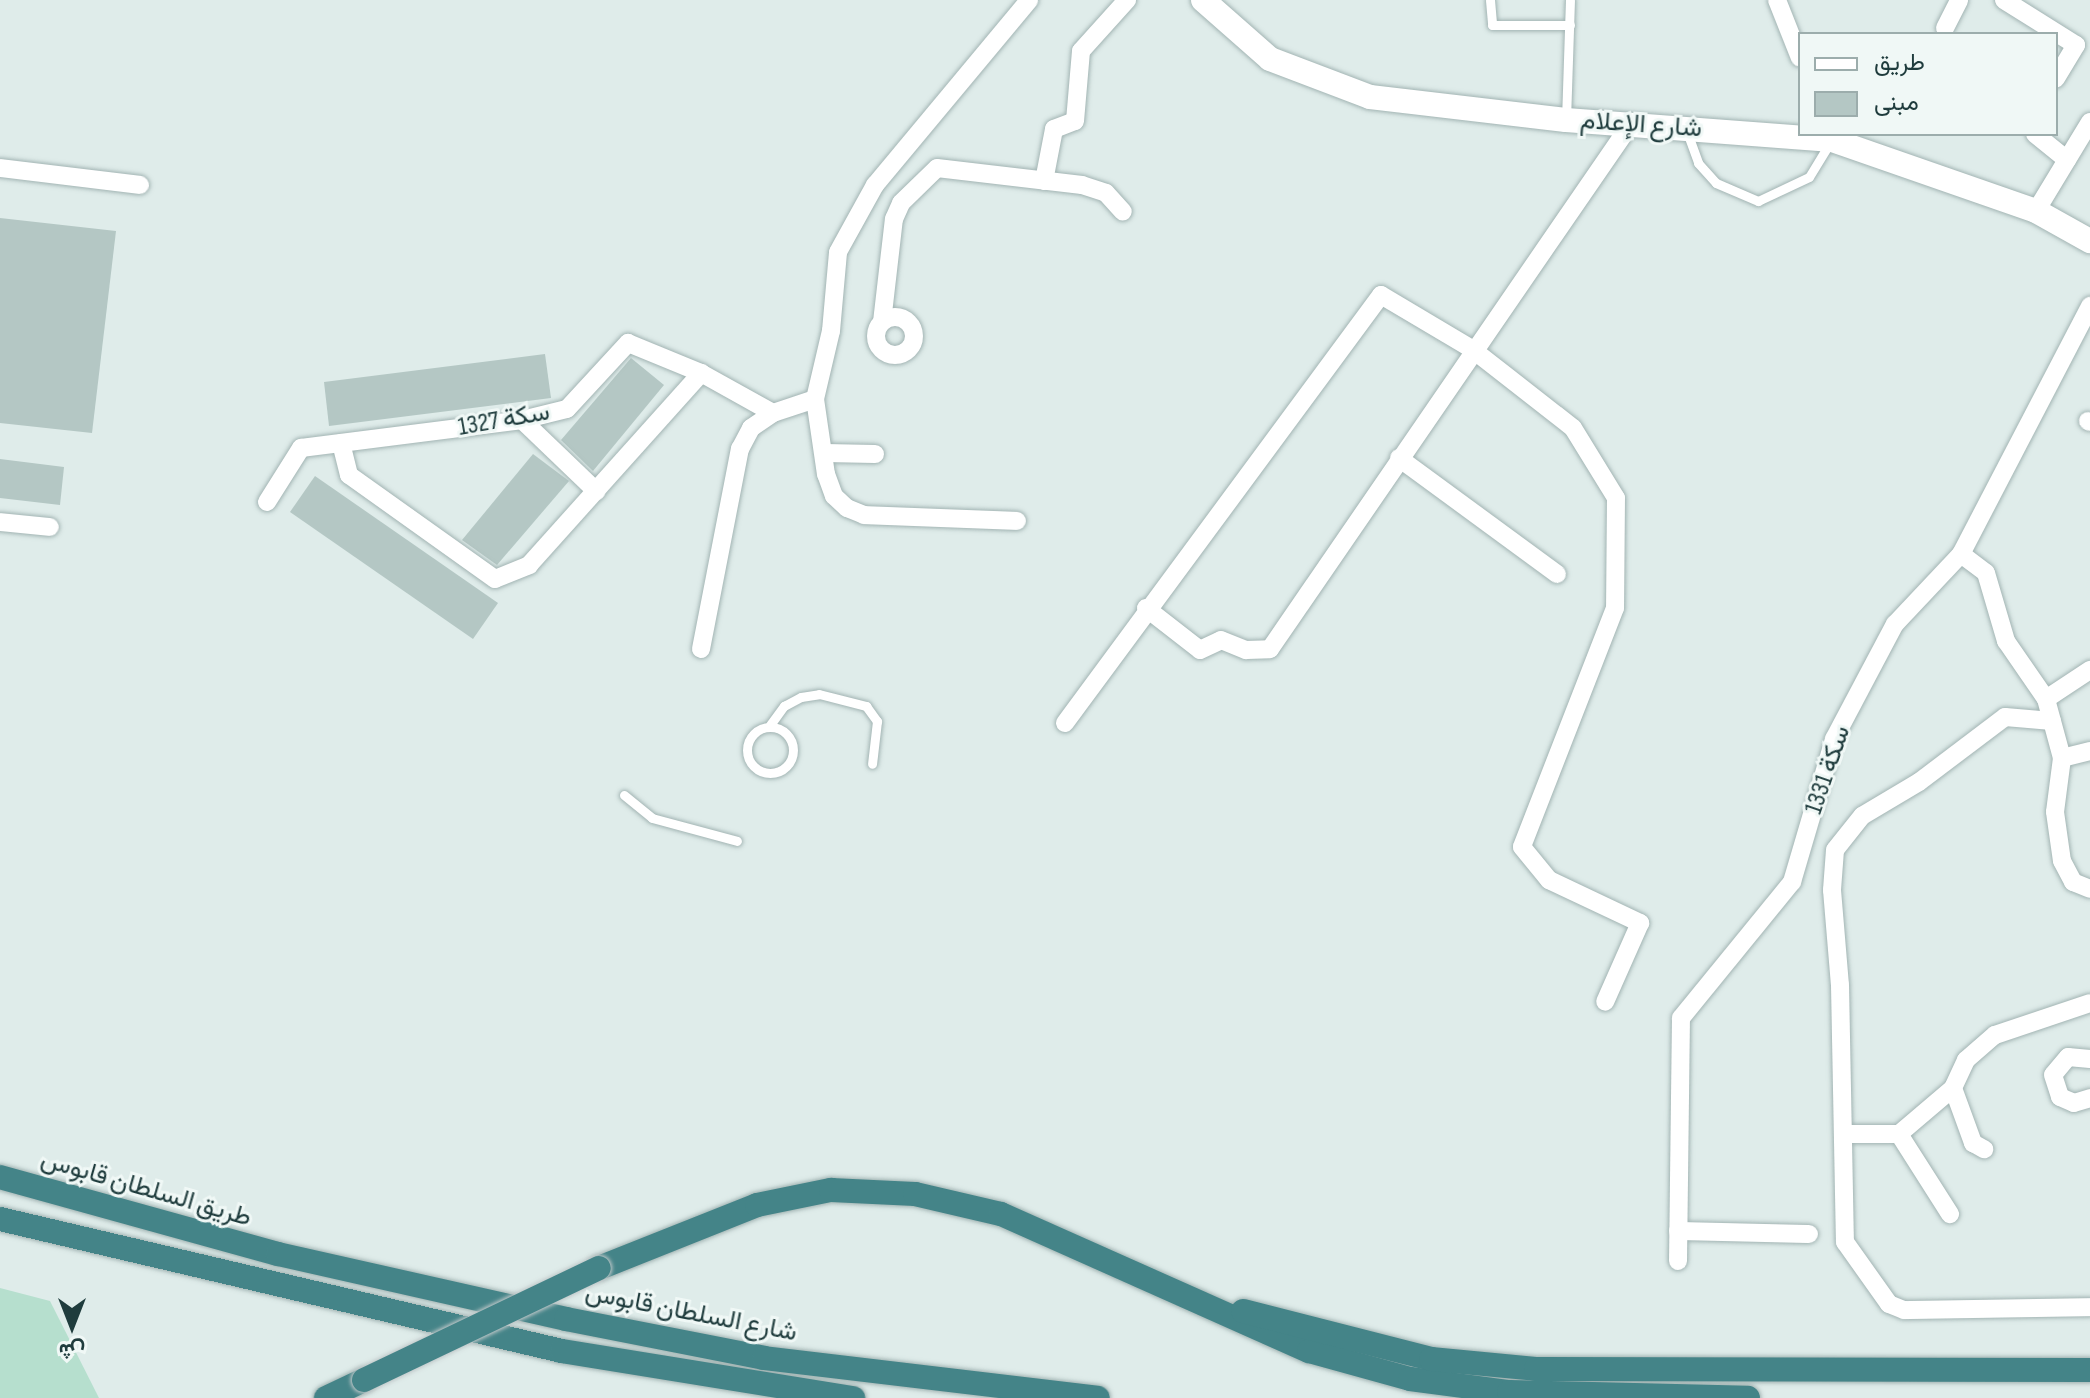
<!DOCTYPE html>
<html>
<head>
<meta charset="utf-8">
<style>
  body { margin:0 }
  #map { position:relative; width:2090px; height:1398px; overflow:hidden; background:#dfecea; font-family:"Sofia Sans Condensed",Vazirmatn,sans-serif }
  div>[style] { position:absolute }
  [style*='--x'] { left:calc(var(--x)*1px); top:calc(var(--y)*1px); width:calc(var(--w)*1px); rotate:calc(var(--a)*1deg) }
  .green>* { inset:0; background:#b6dfce }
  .building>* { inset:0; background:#b4c7c4 }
  .roads { filter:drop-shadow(0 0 2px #a2b4b3) drop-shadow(0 0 2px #a2b4b3) }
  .service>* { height:9px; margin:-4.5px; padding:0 4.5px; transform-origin:4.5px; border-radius:4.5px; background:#fff }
  .service>.ring { margin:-4.5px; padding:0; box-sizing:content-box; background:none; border:9px solid #fff; border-radius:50% }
  .minor>* { height:18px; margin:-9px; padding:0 9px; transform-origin:9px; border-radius:9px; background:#fff }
  .minor>.ring { margin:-9px; padding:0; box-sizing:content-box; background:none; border:18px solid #fff; border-radius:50% }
  .secondary>* { height:24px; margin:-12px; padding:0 12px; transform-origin:12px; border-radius:12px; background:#fff }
  .trunk>* { height:24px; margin:-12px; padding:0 12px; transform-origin:12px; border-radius:12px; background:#448488 }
  .bridges { filter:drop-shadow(0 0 2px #c0c8c9) drop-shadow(0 0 2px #c0c8c9) }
  .trunk-bridge>* { height:24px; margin:-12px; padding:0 12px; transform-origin:12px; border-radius:12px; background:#448488 }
  span { translate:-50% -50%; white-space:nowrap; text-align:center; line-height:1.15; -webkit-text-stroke:6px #f0f8f6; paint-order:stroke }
  .street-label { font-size:26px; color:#1f3c3d }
  .legend { position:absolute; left:1798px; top:32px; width:260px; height:104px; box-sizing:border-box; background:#f0f8f6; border:2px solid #9cadac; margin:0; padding:10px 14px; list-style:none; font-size:24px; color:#1f3c3d }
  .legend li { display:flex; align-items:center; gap:16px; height:40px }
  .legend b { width:40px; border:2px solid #9cadac }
  .north { position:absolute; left:32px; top:1286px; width:80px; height:80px; -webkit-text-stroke:6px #f0f8f6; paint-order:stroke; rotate:180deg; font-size:22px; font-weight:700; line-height:32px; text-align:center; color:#1f3c3d }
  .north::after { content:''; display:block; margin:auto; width:28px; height:36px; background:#1f3c3d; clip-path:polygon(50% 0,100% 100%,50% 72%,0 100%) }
</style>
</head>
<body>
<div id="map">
  <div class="green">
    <i style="clip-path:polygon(0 1288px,50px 1301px,99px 1398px,0 1398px)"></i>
  </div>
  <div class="building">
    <i style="clip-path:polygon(0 218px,116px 231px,92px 433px,0 423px)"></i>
    <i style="clip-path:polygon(545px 354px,551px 398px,329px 426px,324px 382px)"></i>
    <i style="clip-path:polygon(631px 358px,664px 385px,593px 471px,561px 440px)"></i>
    <i style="clip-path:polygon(533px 454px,569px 481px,497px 565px,462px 540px)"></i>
    <i style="clip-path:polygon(0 459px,64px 467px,60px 505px,0 498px)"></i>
    <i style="clip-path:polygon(315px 476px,498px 603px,473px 639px,290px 512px)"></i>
  </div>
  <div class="roads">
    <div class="service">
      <i style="--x:1490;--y:0;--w:25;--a:85"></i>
      <i style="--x:1492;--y:25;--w:78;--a:0"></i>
      <i style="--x:1566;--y:120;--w:120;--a:-88.1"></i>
      <i style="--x:1687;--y:132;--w:33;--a:70"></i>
      <i style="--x:1698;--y:163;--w:27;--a:48"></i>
      <i style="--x:1716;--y:183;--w:46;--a:23.2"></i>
      <i style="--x:1758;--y:201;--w:56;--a:-25.2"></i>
      <i style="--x:1809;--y:177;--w:42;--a:-58.6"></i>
      <i style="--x:770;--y:725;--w:24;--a:-54"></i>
      <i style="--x:784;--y:706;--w:19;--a:-28"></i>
      <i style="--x:801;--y:697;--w:18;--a:-9"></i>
      <i style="--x:819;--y:694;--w:49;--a:14.3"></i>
      <i style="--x:866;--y:706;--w:19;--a:54"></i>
      <i style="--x:877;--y:721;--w:43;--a:96.6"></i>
      <i class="ring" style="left:747px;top:727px;width:37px;height:37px"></i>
      <i style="--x:624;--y:795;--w:36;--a:39"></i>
      <i style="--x:652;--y:818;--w:88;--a:15.1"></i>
    </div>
    <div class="minor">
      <i style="--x:1777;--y:0;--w:62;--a:68.4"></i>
      <i style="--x:2004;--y:0;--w:85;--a:32"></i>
      <i style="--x:2076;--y:45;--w:39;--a:121"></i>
      <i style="--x:1945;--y:28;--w:31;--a:-63"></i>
      <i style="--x:2035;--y:134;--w:41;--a:39.1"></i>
      <i style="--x:0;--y:168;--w:141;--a:6.9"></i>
      <i style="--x:1044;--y:181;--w:53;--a:-79.1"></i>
      <i style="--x:1054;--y:129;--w:22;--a:-21"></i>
      <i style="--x:1075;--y:121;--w:70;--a:-85.1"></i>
      <i style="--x:1081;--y:51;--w:69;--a:-48"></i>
      <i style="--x:2036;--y:211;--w:104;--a:-58.8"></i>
      <i class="ring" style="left:876px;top:317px;width:20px;height:20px"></i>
      <i style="--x:882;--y:322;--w:104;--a:-83.4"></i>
      <i style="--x:894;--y:219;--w:17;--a:-66"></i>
      <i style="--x:901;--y:203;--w:50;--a:-44.2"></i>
      <i style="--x:937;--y:168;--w:146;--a:6.7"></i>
      <i style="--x:1082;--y:185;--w:25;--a:18"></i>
      <i style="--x:1106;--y:193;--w:25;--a:48"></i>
      <i style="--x:815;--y:399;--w:76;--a:81.7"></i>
      <i style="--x:826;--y:474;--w:23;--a:70"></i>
      <i style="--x:834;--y:496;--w:18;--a:43"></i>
      <i style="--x:847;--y:508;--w:18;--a:22"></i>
      <i style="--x:864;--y:515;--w:153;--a:2.2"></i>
      <i style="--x:522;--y:420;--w:103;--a:43.8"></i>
      <i style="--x:2088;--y:421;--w:2;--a:27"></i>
      <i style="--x:341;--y:443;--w:33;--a:76"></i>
      <i style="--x:349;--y:475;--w:179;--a:35.5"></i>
      <i style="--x:495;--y:579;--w:37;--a:-22"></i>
      <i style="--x:529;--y:565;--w:258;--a:-48.1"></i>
      <i style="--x:825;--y:453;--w:50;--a:1.1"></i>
      <i style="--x:1399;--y:458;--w:196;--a:36.3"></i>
      <i style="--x:267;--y:502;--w:64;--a:-57.8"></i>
      <i style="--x:301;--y:448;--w:223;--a:-7.2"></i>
      <i style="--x:522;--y:420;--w:46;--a:-13.7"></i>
      <i style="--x:567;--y:409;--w:90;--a:-47.3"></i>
      <i style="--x:628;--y:343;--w:79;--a:22.3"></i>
      <i style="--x:701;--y:373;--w:82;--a:29.1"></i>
      <i style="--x:0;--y:522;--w:50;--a:5.7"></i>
      <i style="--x:1961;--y:554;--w:31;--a:37"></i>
      <i style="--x:1986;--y:573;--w:71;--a:73.6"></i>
      <i style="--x:2006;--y:641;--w:70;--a:55.4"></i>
      <i style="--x:2046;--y:699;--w:61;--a:74.8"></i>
      <i style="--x:2062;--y:758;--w:54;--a:97.4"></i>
      <i style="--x:2055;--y:812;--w:49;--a:81.9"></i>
      <i style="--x:2062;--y:861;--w:24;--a:62"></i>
      <i style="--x:2073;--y:882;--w:18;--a:22"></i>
      <i style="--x:1146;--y:608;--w:68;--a:37.9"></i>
      <i style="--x:1200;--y:650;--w:23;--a:-25"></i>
      <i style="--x:1221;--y:640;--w:27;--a:22"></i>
      <i style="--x:1246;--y:650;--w:24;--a:-2"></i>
      <i style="--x:1270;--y:649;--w:636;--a:-55.51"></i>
      <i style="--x:701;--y:649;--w:204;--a:-79"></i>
      <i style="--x:740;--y:449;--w:24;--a:-62"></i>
      <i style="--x:751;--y:428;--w:27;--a:-34"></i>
      <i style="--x:773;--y:413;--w:44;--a:-18.4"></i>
      <i style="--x:815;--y:399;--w:70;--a:-76.8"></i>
      <i style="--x:831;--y:331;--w:79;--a:-84.9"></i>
      <i style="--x:838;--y:252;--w:77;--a:-61.1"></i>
      <i style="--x:875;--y:185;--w:241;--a:-50.2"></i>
      <i style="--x:2046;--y:699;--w:53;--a:-33.4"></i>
      <i style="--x:2052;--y:721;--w:47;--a:-175.1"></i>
      <i style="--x:2005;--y:717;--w:108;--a:142.9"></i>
      <i style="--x:1919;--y:782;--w:66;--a:149.2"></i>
      <i style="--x:1862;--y:816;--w:43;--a:128.5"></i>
      <i style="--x:1835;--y:850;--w:40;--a:94.3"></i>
      <i style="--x:1832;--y:890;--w:95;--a:85.2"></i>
      <i style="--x:1840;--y:985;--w:257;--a:88.9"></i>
      <i style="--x:1845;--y:1242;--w:76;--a:54.6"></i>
      <i style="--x:1889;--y:1304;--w:16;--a:22"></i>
      <i style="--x:1904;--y:1310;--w:186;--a:-0.9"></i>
      <i style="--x:1065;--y:723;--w:532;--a:-53.56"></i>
      <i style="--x:1381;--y:295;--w:106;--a:30.7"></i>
      <i style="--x:1472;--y:349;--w:128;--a:38"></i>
      <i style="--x:1573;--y:428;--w:82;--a:58.4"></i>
      <i style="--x:1616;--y:498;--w:110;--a:90.5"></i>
      <i style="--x:1615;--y:608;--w:256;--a:111.3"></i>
      <i style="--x:1522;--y:847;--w:43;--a:50.7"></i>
      <i style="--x:1549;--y:880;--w:101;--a:25.3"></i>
      <i style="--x:1640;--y:923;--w:86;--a:113.9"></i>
      <i style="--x:2062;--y:758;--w:29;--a:-14"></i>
      <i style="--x:2090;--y:1059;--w:22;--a:-175"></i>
      <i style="--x:2068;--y:1057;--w:23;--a:130"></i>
      <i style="--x:2053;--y:1075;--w:23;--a:72"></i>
      <i style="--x:2060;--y:1097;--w:15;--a:23"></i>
      <i style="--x:2074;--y:1103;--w:17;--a:-17"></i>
      <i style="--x:1953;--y:1088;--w:59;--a:70"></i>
      <i style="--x:1973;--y:1143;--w:13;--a:29"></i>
      <i style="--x:1843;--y:1134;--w:56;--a:0"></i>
      <i style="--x:1899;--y:1134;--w:71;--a:-40.4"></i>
      <i style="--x:1953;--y:1088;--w:31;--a:-65"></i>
      <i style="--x:1966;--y:1060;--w:38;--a:-41"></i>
      <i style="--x:1995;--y:1035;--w:100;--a:-18.6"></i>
      <i style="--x:1899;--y:1134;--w:95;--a:57.5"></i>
      <i style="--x:1678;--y:1231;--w:131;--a:1.3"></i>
      <i style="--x:1678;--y:1261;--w:243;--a:-89.3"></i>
      <i style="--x:1681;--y:1018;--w:176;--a:-50.8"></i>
      <i style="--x:1792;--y:882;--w:149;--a:-73.6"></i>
      <i style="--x:1834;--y:739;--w:130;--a:-62.1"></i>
      <i style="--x:1895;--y:624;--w:96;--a:-46.7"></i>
      <i style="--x:1961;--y:554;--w:280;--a:-62.5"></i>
    </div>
    <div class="secondary">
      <i style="--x:1203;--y:0;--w:89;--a:41.4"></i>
      <i style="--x:1270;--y:59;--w:107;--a:20.8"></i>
      <i style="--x:1370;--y:97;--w:197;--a:6.7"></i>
      <i style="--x:1566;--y:120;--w:267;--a:4.3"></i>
      <i style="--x:1832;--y:140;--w:216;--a:19.2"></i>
      <i style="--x:2036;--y:211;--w:62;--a:29.1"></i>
    </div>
    <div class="trunk">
      <i style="--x:0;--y:1177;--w:288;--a:15.5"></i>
      <i style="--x:278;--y:1254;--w:295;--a:12.7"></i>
      <i style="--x:566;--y:1319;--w:202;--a:11.1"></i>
      <i style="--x:764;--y:1358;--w:336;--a:6.8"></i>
      <i style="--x:0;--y:1219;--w:577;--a:13.22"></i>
      <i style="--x:562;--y:1351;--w:295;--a:9.2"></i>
      <i style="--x:599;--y:1268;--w:170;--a:-21.7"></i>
      <i style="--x:757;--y:1205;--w:76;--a:-11.5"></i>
      <i style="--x:831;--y:1190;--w:84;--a:2.7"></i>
      <i style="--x:915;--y:1194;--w:88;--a:13.1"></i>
      <i style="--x:1001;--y:1214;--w:337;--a:24"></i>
      <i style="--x:1309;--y:1351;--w:105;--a:15.5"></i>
      <i style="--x:1410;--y:1379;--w:100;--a:7.5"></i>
      <i style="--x:1509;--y:1392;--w:239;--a:1.4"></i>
      <i style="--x:1243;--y:1311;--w:194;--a:14.3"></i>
      <i style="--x:1431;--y:1359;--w:105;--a:5.4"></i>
      <i style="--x:1536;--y:1369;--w:554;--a:0.1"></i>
      <i style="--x:326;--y:1398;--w:42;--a:-25.3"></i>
    </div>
  </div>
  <div class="bridges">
    <div class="trunk-bridge">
      <i style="--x:364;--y:1380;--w:260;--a:-25.5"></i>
    </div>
  </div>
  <div class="street-label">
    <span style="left:1641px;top:125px;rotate:4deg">شارع الإعلام</span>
    <span style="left:504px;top:420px;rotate:-10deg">سكة 1327</span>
    <span style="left:1828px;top:770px;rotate:-71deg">سكة 1331</span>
    <span style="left:146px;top:1189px;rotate:16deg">طريق السلطان قابوس</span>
    <span style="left:691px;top:1313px;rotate:11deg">شارع السلطان قابوس</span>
  </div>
  <ul class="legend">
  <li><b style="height:10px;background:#fff"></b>طريق</li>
  <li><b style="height:22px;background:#b4c7c4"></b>مبنى</li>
  </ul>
  <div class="north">ش</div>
</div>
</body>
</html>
